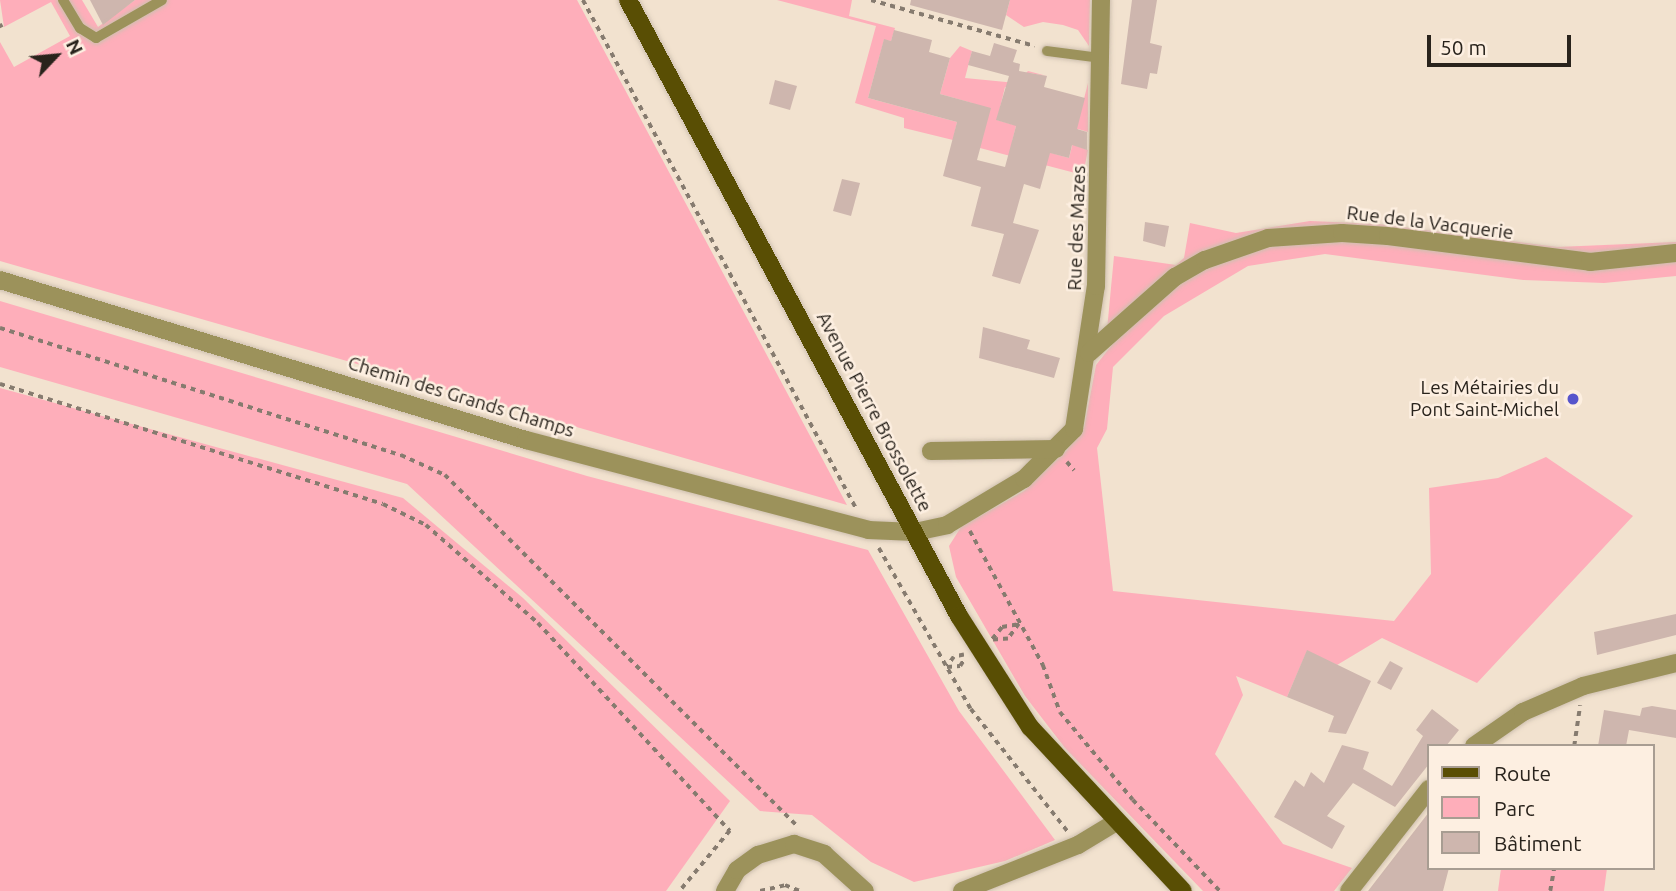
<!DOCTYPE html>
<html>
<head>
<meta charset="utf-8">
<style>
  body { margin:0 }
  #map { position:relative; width:1676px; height:891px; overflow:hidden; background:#f2e2cf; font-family:Ubuntu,sans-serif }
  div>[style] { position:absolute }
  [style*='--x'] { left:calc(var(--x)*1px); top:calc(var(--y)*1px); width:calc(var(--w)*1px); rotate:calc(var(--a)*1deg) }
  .green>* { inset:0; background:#feaeba }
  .building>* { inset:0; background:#ceb6ae }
  .path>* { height:3.5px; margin-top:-1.75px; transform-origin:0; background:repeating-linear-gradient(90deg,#867b6f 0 5px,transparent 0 10px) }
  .roads { filter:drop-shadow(0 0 2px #cec0af) drop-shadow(0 0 2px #cec0af) }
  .service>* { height:10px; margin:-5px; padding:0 5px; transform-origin:5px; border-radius:5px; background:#9c925b }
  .minor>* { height:18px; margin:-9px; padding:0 9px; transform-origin:9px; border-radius:9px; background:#9c925b }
  .primary>* { height:18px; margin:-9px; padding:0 9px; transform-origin:9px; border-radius:9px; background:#594e04 }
  .dots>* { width:19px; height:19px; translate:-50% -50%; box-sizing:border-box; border:4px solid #fdefe1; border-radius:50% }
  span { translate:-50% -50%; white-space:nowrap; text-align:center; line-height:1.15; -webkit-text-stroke:5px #fdefe1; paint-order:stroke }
  .street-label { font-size:19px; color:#29231c }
  .poi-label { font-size:19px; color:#29231c }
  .right { translate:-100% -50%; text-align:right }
  .legend { position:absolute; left:1427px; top:744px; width:228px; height:126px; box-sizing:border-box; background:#fdefe1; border:2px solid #a89d92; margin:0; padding:9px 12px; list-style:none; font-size:21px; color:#29231c }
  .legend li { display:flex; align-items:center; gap:14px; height:35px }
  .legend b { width:35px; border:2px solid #a89d92 }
  .north { position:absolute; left:21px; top:21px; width:70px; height:70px; -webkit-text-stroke:5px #fdefe1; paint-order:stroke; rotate:64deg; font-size:19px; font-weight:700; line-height:28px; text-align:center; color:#29231c }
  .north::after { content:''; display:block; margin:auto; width:24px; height:32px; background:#29231c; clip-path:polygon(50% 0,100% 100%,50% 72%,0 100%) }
  .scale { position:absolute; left:1427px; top:35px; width:144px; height:32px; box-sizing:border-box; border:4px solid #29231c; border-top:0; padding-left:9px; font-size:21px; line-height:24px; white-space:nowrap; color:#29231c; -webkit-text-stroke:5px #fdefe1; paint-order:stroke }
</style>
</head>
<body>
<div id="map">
  <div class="green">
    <i style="clip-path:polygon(0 0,82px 0,98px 27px,135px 0,577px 0,847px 505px,0 261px,0 42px,14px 67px,70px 36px,51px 2px,4px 27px)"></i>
    <i style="clip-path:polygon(777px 0,852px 0,849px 16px,895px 28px,891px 41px,884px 40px,868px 98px,957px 122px,953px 140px,904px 128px,904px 118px,855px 103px,876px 26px)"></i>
    <i style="clip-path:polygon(1010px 0,1090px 0,1089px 46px,1078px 30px,1063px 25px,1043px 22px,1024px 27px,1006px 15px)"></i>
    <i style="clip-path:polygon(evenodd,960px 46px,972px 51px,965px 78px,1016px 83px,1028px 71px,1047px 76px,1029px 73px,1012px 142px,1069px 158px,1088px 83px,1088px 132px,1078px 129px,1074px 145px,1088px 150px,1083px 175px,980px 148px,972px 103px,940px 94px,950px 58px,960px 46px,1005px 87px,1023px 91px,1014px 125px,997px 120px,1005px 87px)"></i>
    <i style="clip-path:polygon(1310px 221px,1378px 224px,1557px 247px,1676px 242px,1676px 249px,1572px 256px,1483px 246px,1250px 239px,1107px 330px,1114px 256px,1176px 265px,1184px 258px,1190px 223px,1236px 233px)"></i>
    <i style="clip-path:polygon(1325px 237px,1493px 255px,1676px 257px,1676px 276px,1604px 283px,1523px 280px,1325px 254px,1248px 266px,1164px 316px,1113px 367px,1107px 429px,1097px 448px,1113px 591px,1394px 621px,1431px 574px,1429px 488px,1498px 478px,1546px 457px,1633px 516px,1477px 683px,1382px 638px,1337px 665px,1307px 651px,1287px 697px,1236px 676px,1243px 695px,1215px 754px,1283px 844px,1352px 868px,1334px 891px,1203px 891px,1065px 748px,1025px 696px,956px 577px,949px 546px,961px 527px,1024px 491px,1067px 450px,1084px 428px,1096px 365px,1134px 317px,1202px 266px,1268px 243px)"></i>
    <i style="clip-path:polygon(0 301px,587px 476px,868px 550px,959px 711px,1055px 840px,1005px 861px,914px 882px,871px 862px,812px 815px,760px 811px,407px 484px,0 367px)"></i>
    <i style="clip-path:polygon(0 388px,403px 498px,523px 598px,730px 801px,666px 891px,0 891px)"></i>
    <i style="clip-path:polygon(1501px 868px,1607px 868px,1604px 891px,1498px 891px)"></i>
  </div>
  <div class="building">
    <i style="clip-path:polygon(90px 0,135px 0,103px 25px)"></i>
    <i style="clip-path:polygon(911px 0,1010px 0,1002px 30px,910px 5px)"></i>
    <i style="clip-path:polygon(1132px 0,1157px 0,1150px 43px,1162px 46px,1157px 74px,1150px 73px,1147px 89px,1121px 84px)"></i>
    <i style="clip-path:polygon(894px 30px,932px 40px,929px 52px,950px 58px,940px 94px,991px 108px,977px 160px,1005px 167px,1016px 126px,996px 120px,1009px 76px,968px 65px,972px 51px,990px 56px,994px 43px,1017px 50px,1013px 62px,1020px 64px,1019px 71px,1047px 76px,1044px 87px,1085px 98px,1077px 129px,1087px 132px,1087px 150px,1072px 145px,1069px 158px,1050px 153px,1040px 189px,1024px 184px,1013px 223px,1039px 230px,1020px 284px,992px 276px,1004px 234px,971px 226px,981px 187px,943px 176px,957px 122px,868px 98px,884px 39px,891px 41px)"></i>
    <i style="clip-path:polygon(775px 80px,797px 86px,790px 110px,769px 104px)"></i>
    <i style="clip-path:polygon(842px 179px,860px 183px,851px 216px,833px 211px)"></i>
    <i style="clip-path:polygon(1145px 222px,1169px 226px,1165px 247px,1143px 241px)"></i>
    <i style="clip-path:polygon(983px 327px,1030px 340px,1027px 349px,1060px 358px,1054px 378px,979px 358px)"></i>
    <i style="clip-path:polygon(1676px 614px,1676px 635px,1597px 655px,1594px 632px)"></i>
    <i style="clip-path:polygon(1307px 650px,1371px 681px,1346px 734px,1328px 732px,1334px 716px,1287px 697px)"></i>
    <i style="clip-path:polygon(1390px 661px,1403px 668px,1391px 690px,1377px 683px)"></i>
    <i style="clip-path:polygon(1652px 706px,1676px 710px,1676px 738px,1629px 730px,1626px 746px,1598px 746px,1604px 710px,1640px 716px,1642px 708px)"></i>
    <i style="clip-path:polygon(1432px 709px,1459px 730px,1446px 746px,1429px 746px,1429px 764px,1395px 807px,1353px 783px,1327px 816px,1345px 826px,1332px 849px,1274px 817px,1295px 780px,1304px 787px,1311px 772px,1324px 783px,1342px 745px,1369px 752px,1363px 769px,1392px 786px,1423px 736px,1416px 730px)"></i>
    <i style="clip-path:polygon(1429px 812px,1429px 868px,1449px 868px,1443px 891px,1368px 891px)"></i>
  </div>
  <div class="path">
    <i style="--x:583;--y:0;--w:577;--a:61.75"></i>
    <i style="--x:871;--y:0;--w:170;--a:15.7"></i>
    <i style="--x:0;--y:24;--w:4;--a:63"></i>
    <i style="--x:0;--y:328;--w:421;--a:17.6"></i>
    <i style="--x:401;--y:455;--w:48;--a:24.4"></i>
    <i style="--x:445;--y:475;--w:499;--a:44.9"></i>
    <i style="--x:0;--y:384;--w:401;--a:17.4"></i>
    <i style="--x:383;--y:504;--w:48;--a:26"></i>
    <i style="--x:426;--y:525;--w:149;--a:41.2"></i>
    <i style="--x:538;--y:623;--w:283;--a:47.3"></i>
    <i style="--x:730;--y:831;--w:78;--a:129.8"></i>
    <i style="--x:1067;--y:462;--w:11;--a:49"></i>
    <i style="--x:970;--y:531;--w:153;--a:61.4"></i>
    <i style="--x:1043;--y:665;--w:50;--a:70.1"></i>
    <i style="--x:1060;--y:712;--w:114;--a:50.3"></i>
    <i style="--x:1133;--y:800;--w:126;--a:46.3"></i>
    <i style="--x:879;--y:548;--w:185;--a:60.3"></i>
    <i style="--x:971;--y:709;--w:157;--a:51.7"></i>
    <i style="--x:992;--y:639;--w:16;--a:-50"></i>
    <i style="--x:1002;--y:627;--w:17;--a:-10"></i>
    <i style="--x:1019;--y:624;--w:19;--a:126"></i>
    <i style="--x:1008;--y:639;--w:15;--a:176"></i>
    <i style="--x:964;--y:655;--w:10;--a:169"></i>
    <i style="--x:954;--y:657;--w:12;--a:125"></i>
    <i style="--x:947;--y:667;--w:13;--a:-4"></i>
    <i style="--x:960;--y:666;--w:9;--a:-58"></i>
    <i style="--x:1574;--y:746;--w:41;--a:-81.7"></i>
    <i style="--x:760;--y:891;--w:26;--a:-13"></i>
    <i style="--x:785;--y:885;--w:16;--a:22"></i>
    <i style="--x:1550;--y:891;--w:23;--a:-80"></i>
  </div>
  <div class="roads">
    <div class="service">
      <i style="--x:63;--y:0;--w:33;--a:59"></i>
      <i style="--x:80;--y:28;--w:19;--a:32"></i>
      <i style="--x:96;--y:38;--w:76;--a:-29.9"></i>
      <i style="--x:1047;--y:51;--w:54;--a:7.4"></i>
    </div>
    <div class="minor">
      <i style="--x:0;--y:280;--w:550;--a:16.92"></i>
      <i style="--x:526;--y:440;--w:354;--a:14.7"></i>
      <i style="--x:868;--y:530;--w:47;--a:2.4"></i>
      <i style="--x:915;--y:532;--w:33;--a:-12"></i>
      <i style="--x:947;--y:525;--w:90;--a:-30.9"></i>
      <i style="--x:1024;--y:479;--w:71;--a:-45"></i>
      <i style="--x:1074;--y:429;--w:145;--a:-81.3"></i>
      <i style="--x:1096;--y:286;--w:286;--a:-89"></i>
      <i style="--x:1089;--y:353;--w:115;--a:-41.5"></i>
      <i style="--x:1175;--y:277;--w:34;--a:-30"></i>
      <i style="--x:1205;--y:260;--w:67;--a:-19.2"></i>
      <i style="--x:1268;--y:238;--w:74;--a:-3.9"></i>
      <i style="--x:1342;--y:233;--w:46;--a:3.7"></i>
      <i style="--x:1388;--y:236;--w:204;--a:7.3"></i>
      <i style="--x:1590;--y:262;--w:86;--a:-6"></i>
      <i style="--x:931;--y:451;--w:125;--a:-0.9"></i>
      <i style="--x:1474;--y:746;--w:60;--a:-34.8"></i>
      <i style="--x:1523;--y:712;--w:65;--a:-23.4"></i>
      <i style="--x:1583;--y:686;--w:96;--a:-13.9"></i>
      <i style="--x:725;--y:891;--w:24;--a:-60"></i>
      <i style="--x:737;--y:870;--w:26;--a:-36"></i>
      <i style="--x:758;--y:855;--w:38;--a:-17"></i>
      <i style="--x:794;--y:844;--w:32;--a:18"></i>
      <i style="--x:824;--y:854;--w:55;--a:42.1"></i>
      <i style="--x:962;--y:891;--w:125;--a:-21.6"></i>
      <i style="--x:1078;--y:845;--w:44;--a:-31.2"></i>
      <i style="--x:1349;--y:891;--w:130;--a:-51.9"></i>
    </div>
    <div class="primary">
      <i style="--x:628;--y:0;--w:699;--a:61.75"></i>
      <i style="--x:959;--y:616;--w:132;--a:57.4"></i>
      <i style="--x:1030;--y:727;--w:224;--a:47"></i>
    </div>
  </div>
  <div class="dots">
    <i style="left:1573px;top:399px;background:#5755cc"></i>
  </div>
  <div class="street-label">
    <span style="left:1430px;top:223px;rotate:7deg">Rue de la Vacquerie</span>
    <span style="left:1077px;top:228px;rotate:-88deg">Rue des Mazes</span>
    <span style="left:461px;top:397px;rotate:17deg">Chemin des Grands Champs</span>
    <span style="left:874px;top:412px;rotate:62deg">Avenue Pierre Brossolette</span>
  </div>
  <div class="poi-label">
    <span class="right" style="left:1559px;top:399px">Les Métairies du<br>Pont Saint-Michel</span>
  </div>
  <ul class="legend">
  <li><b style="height:9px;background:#594e04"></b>Route</li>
  <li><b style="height:19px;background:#feaeba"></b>Parc</li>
  <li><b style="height:19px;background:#ceb6ae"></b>Bâtiment</li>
  </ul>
  <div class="north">N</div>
  <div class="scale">50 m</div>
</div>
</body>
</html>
